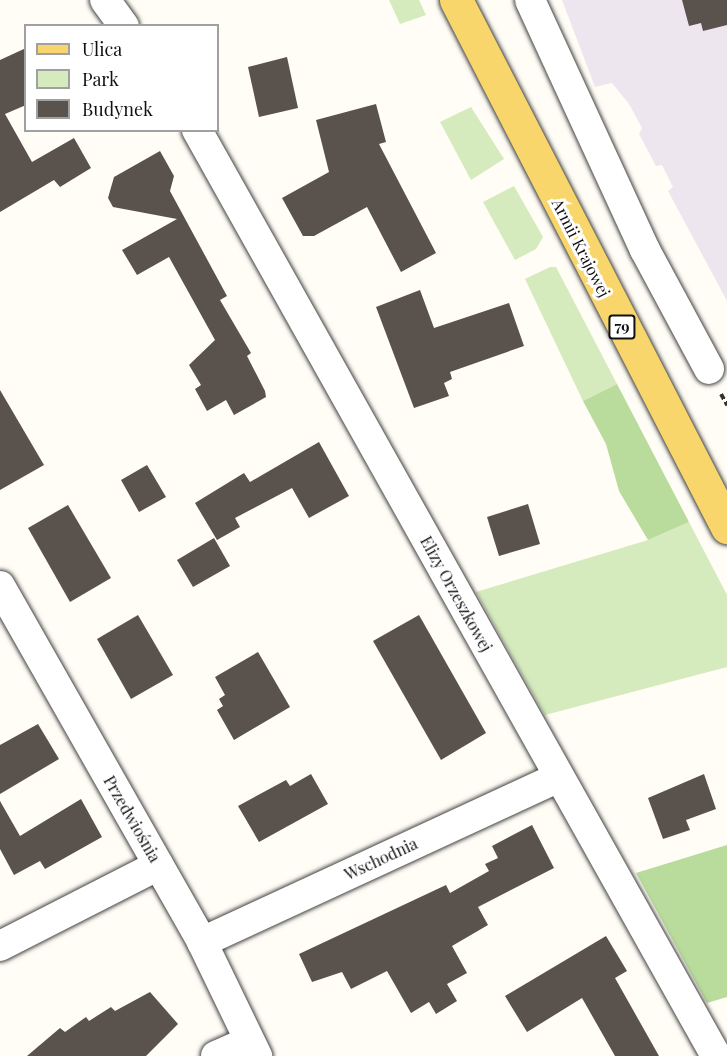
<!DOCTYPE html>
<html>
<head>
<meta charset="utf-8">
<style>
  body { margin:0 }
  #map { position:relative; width:727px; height:1056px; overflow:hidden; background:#fffdf5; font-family:"Playfair Display",serif }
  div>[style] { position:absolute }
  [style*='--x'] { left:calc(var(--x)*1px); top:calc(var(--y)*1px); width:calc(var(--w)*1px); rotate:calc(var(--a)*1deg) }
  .industrial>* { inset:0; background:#eee6ef }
  .green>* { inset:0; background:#d5ebbd }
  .forest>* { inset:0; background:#b9dc9c }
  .building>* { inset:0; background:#5a524d }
  .path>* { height:4px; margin-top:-2px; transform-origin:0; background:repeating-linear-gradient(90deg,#333 0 6px,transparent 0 9px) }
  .roads { filter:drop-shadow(0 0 2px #444) drop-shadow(0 0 2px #444) }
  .minor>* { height:30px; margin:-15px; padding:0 15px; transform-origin:15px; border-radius:15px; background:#fff }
  .major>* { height:33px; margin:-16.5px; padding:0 16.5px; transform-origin:16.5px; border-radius:16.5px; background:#f9d66b }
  span { translate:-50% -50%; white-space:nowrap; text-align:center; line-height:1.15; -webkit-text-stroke:6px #fff; paint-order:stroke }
  .shield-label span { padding:2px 4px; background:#fff; border:2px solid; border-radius:4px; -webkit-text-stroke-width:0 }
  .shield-label { font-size:15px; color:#111; font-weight:700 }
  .street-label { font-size:16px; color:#111 }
  .legend { position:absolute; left:24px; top:24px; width:195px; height:108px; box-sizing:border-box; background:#fff; border:2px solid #a0a0a0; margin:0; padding:8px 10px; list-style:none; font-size:18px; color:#111 }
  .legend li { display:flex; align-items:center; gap:12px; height:30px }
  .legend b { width:30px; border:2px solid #a0a0a0 }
</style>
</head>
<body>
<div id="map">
  <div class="industrial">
    <i style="clip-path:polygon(562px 0,727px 0,727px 301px,668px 191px,673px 187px,662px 165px,656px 166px,639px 134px,642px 128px,629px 104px,612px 83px,595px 87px)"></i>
  </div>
  <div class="green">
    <i style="clip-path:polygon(389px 0,419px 0,426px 15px,400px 24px)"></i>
    <i style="clip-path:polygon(471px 107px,504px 159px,471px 180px,440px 122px)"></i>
    <i style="clip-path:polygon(514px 186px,543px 237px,536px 249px,515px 260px,483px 202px)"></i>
    <i style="clip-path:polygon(550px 267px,556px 267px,617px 384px,583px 401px,525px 279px)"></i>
    <i style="clip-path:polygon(689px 522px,727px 595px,727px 667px,545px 715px,476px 592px,648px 540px)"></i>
  </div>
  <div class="forest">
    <i style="clip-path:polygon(617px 384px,689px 522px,648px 540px,619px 491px,606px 444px,583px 401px)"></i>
    <i style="clip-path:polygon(727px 845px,727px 997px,707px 1003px,636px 873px)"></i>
  </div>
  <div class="building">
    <i style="clip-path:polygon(682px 0,727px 0,727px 25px,703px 31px,701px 23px,689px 26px)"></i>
    <i style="clip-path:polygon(26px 48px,26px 105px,5px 114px,32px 162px,74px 138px,91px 168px,60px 187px,54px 180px,0 212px,0 60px)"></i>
    <i style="clip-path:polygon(287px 57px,298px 108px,259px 117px,248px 67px)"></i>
    <i style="clip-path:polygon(376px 104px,386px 142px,379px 144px,436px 253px,401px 272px,367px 207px,314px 236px,303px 236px,282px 198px,329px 172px,316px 120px)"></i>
    <i style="clip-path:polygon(160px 151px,174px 176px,170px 191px,227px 296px,220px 300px,251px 353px,247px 356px,265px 391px,266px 397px,234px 415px,226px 400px,207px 411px,195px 389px,201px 385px,189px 365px,215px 340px,169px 257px,137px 275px,122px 250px,177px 219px,113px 207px,108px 198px,114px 177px)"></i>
    <i style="clip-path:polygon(420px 290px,434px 328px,509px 303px,524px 346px,450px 372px,452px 379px,444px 383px,449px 396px,414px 408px,376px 307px)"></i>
    <i style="clip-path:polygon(0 390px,44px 465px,0 490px)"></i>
    <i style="clip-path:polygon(319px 442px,349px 496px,309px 518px,292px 488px,235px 518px,240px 527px,217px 540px,195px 503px,244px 473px,250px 482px)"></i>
    <i style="clip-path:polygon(147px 465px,166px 497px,139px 512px,121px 480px)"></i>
    <i style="clip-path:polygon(528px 504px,540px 544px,499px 556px,487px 517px)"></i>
    <i style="clip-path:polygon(68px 505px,111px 578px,70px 602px,28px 528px)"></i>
    <i style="clip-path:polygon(214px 538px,230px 566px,193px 587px,177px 560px)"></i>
    <i style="clip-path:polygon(138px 615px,173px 675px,131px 699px,97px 639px)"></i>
    <i style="clip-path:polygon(419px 615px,486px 733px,441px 760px,373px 641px)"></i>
    <i style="clip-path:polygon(258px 652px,290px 707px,234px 740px,217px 710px,223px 706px,219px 699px,225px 695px,215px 677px)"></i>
    <i style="clip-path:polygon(38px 724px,59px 759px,0 794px,0 745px)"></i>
    <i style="clip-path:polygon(311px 774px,328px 804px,259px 842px,238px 806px,286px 780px,290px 786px)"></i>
    <i style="clip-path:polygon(704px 774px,716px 809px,686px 820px,690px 830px,663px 839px,648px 798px)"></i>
    <i style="clip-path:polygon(81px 799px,102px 837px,45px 869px,40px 861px,14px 875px,0 849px,0 801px,20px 836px)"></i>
    <i style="clip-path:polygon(532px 825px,554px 868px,478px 907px,488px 925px,452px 946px,467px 973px,447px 984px,457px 1001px,436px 1014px,429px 1002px,411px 1013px,387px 971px,351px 989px,342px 972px,312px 982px,299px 954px,446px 885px,450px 893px,489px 871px,485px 864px,498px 858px,492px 846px)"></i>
    <i style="clip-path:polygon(606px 936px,627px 971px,615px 978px,659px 1056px,615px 1056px,582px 998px,527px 1032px,505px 996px)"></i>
    <i style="clip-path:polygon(150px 992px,178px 1024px,146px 1056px,27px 1056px,60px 1028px,65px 1032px,86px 1017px,89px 1021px,111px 1007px,115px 1011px)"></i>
  </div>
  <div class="path">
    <i style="--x:721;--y:394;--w:13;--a:61"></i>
  </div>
  <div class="roads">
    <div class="minor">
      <i style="--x:105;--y:0;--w:32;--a:54"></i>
      <i style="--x:530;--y:0;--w:275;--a:65.3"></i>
      <i style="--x:645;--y:250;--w:135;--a:61.7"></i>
      <i style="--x:197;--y:130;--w:1062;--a:60.73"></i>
      <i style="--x:0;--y:586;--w:409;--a:60.4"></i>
      <i style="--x:202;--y:942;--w:127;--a:64.2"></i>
      <i style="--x:202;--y:942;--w:393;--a:-24.8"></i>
      <i style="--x:0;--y:946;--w:178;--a:-27"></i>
      <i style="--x:216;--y:1056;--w:36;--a:-24"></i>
    </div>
    <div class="major">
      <i style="--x:456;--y:0;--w:593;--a:62.79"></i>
    </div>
  </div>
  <div class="shield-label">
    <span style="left:622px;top:327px">79</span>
  </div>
  <div class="street-label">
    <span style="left:581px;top:248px;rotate:63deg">Armii Krajowej</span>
    <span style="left:456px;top:594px;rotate:61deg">Elizy Orzeszkowej</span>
    <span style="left:132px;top:819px;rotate:60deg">Przedwiośnia</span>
    <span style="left:381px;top:859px;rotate:-25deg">Wschodnia</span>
  </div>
  <ul class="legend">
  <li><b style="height:8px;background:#f9d66b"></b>Ulica</li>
  <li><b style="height:16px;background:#d5ebbd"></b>Park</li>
  <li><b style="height:16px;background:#5a524d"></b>Budynek</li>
  </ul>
</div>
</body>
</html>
